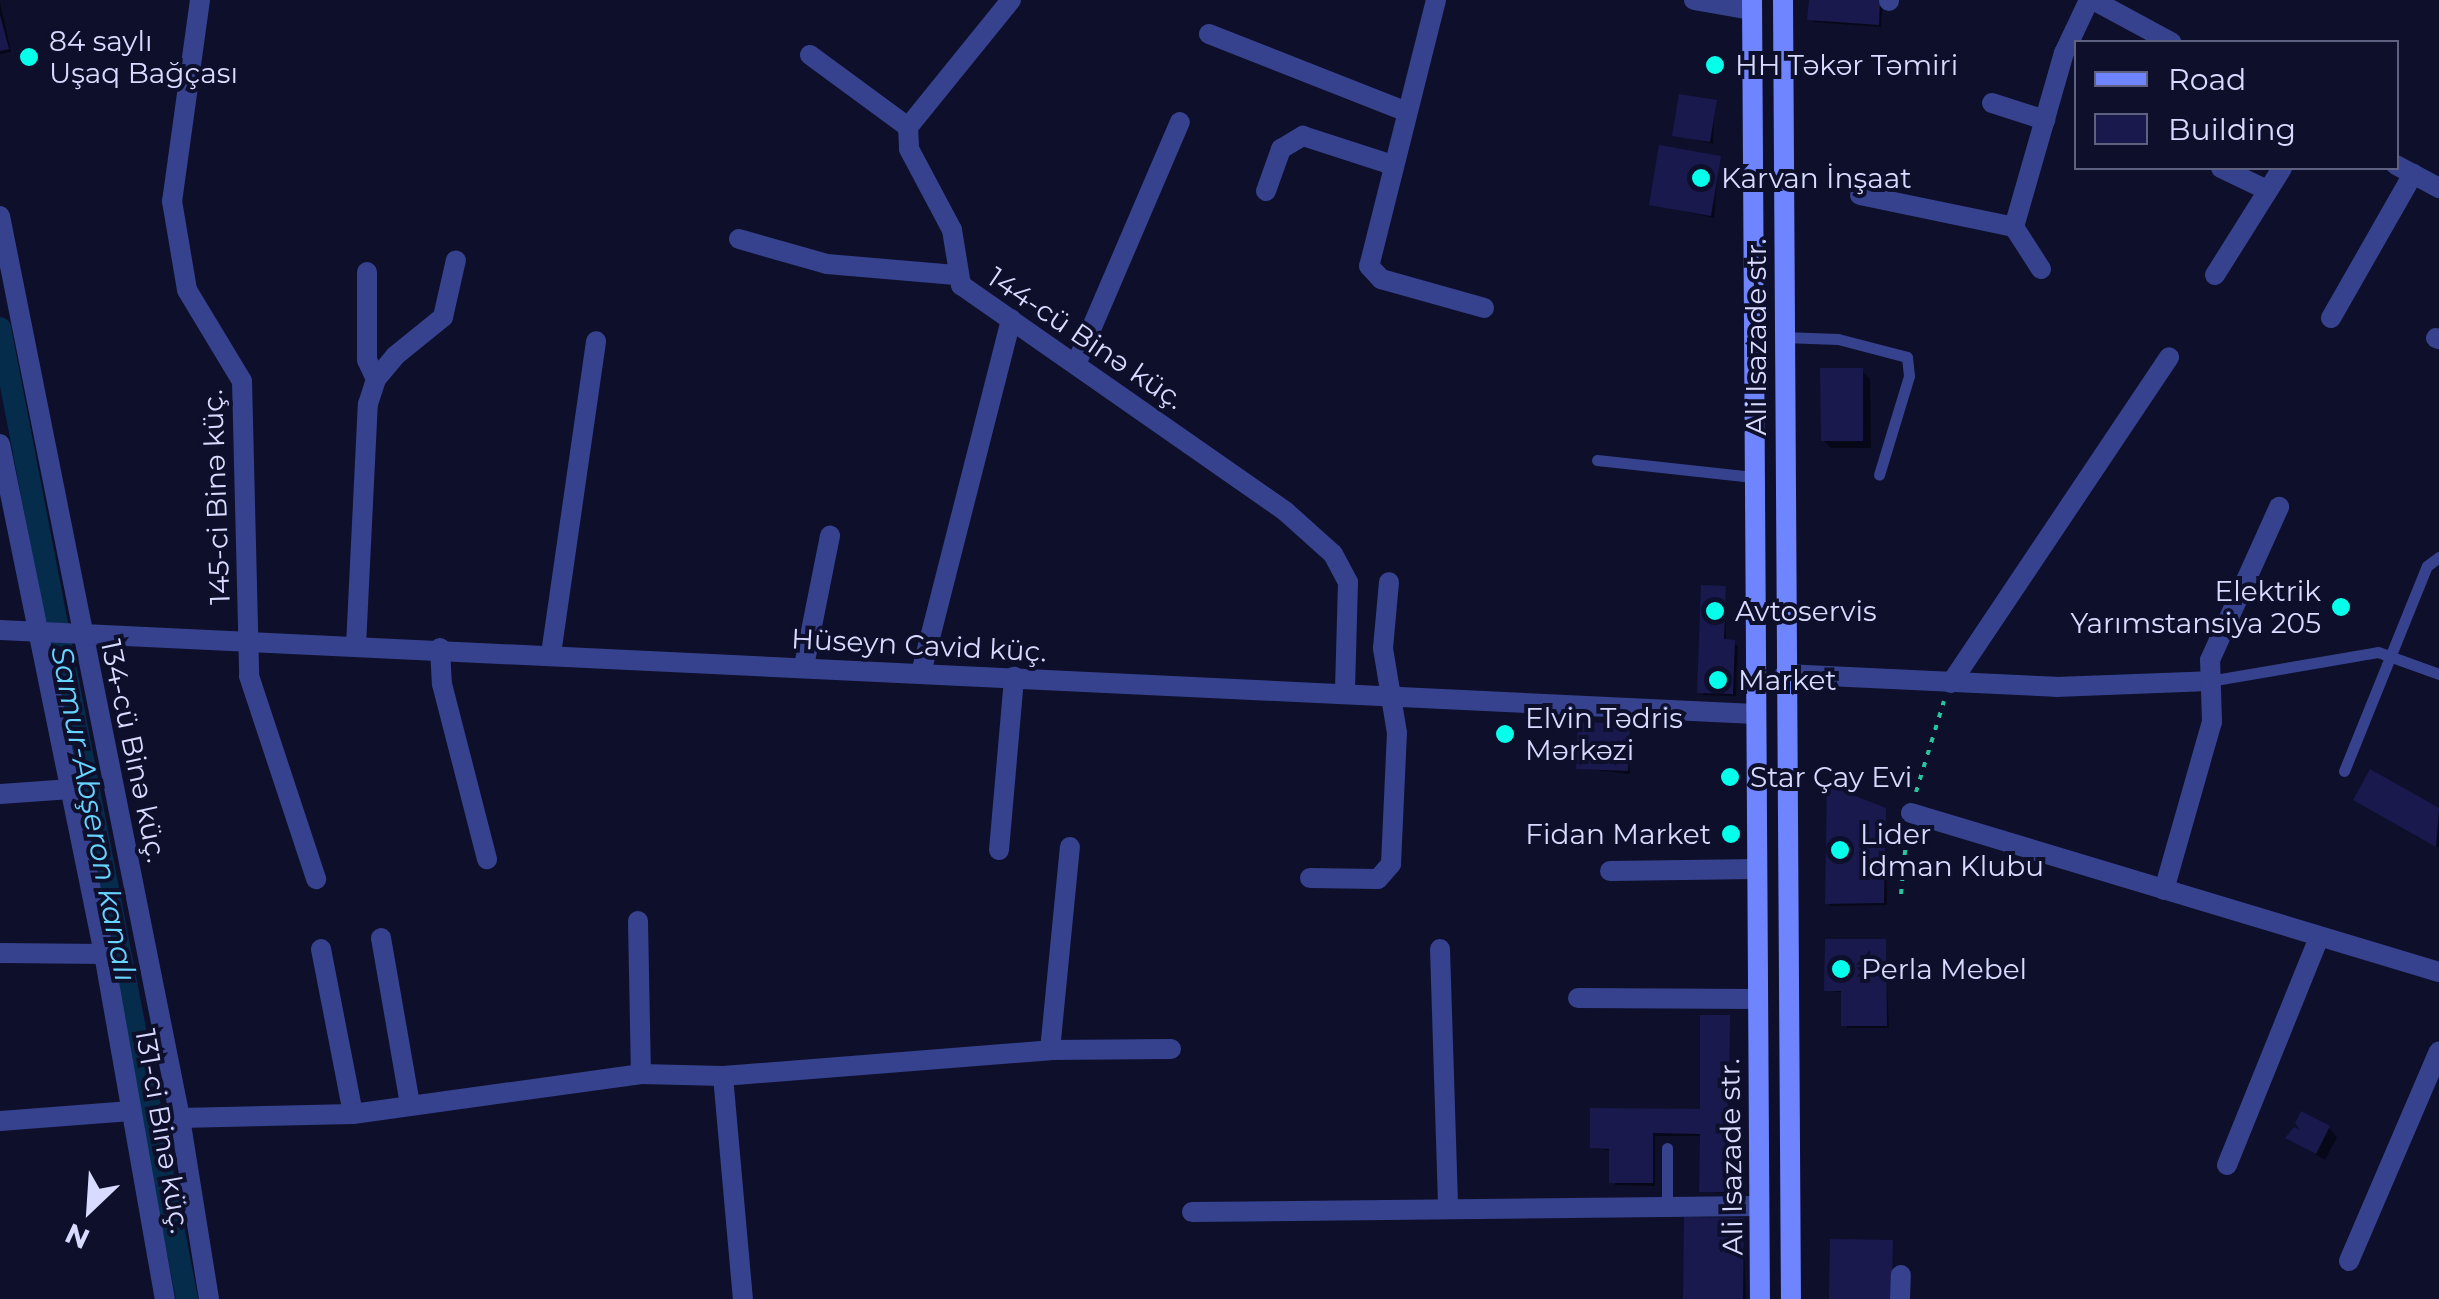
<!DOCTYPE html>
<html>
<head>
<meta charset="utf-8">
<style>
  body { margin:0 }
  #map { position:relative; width:2439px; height:1299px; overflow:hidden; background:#0e0f2b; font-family:Montserrat,sans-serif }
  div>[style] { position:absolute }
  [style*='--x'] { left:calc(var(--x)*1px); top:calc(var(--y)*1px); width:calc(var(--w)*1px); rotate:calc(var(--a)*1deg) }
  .shadow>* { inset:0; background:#0007 }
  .canal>* { height:22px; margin:-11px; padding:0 11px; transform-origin:11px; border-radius:11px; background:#062c4c }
  .building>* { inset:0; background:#1a194d }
  .path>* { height:4px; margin-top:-2px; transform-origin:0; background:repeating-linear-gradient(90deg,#26c59f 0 5px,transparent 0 13px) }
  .lane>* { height:11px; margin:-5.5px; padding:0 5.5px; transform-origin:5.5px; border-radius:5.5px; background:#36428d }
  .street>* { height:20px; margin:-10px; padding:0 10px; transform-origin:10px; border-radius:10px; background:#36428d }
  .secondary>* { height:20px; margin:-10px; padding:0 10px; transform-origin:10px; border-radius:10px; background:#6f85ff }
  .dots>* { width:28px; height:28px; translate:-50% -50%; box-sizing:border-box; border:5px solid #0e0f2b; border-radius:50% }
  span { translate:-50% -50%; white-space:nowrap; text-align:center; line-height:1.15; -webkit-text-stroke:8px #0e0f2b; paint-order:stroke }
  .poi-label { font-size:28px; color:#d8dbff }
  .left { translate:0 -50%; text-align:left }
  .right { translate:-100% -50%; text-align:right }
  .street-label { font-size:28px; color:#d8dbff }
  .water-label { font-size:30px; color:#66d4ff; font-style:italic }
  .legend { position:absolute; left:2074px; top:40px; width:325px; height:130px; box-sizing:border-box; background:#0e0f2b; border:2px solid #5f6180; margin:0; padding:12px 18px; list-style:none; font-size:30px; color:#d8dbff }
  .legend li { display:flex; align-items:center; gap:20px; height:50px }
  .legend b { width:50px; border:2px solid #5f6180 }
  .north { position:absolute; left:40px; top:1159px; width:100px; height:100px; -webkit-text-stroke:8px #0e0f2b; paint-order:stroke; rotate:205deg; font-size:28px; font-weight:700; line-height:40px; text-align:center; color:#d8dbff }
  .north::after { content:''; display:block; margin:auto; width:35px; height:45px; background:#d8dbff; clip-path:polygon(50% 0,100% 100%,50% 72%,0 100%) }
</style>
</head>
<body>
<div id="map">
  <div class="shadow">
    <i style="clip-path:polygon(1811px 0,1883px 0,1881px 27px,1813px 22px)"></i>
    <i style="clip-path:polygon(0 2px,11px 52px,0 54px)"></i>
    <i style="clip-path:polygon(1715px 102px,1713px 144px,1675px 135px)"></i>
    <i style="clip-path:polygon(1719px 158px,1714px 218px,1652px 204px)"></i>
    <i style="clip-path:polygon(1862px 371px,1870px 379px,1871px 448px,1831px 448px,1823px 440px)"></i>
    <i style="clip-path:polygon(1725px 589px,1726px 642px,1738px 646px,1736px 696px,1703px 695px)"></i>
    <i style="clip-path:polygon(1629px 727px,1630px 774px,1578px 768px)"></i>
    <i style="clip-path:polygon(2371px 772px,2439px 811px,2439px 848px,2359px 803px)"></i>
    <i style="clip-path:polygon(1885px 810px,1887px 905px,1831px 906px,1828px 903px)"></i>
    <i style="clip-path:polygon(1885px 942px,1889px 1028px,1847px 1028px,1843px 993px,1826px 990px)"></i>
    <i style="clip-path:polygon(1729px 1018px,1731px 1194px,1702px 1191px,1702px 1136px,1655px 1136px,1655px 1186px,1615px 1185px,1611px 1151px,1592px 1147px,1702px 1112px)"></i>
    <i style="clip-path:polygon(2329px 1128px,2337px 1137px,2325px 1160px,2288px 1138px)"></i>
    <i style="clip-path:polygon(1743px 1220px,1746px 1299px,1685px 1299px)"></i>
    <i style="clip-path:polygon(1892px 1242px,1895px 1299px,1832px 1299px)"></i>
  </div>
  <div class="canal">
    <i style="--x:0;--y:328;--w:989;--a:79.1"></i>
  </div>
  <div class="building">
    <i style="clip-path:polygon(1809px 0,1880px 0,1879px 25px,1807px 20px)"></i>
    <i style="clip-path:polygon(0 15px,9px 49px,0 51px)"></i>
    <i style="clip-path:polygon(1679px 94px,1717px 100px,1710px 142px,1672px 136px)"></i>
    <i style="clip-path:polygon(1659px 145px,1721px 156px,1711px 216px,1649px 205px)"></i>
    <i style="clip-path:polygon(1820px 368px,1863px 368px,1863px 441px,1821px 441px)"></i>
    <i style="clip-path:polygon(1701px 585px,1726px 586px,1724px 639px,1735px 640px,1733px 694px,1697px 693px)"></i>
    <i style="clip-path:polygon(1578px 722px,1630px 724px,1628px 771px,1576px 769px)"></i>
    <i style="clip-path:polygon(2370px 769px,2439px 808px,2436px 847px,2353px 800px)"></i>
    <i style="clip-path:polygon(1827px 785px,1886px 808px,1884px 903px,1825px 904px)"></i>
    <i style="clip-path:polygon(1825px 939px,1886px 939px,1887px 1026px,1841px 1026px,1841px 991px,1824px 991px)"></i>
    <i style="clip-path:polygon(1700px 1015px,1730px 1015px,1728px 1192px,1699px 1192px,1700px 1134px,1653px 1133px,1653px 1183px,1609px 1183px,1609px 1149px,1590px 1148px,1590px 1108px,1700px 1109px)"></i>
    <i style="clip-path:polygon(2301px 1111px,2330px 1126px,2316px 1154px,2285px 1138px,2294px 1127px,2300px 1130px,2295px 1123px)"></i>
    <i style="clip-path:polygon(1684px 1217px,1744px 1218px,1743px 1299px,1683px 1299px)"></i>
    <i style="clip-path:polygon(1830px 1239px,1893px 1240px,1892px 1299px,1829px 1299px)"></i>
  </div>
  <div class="path">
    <i style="--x:1916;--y:792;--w:95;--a:-72.9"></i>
    <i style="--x:1901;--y:894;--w:63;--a:-84.6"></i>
  </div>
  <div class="lane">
    <i style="--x:1783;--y:337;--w:55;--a:2.1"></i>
    <i style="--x:1838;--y:339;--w:71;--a:14.6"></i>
    <i style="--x:1907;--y:357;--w:19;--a:84"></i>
    <i style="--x:1909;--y:376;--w:103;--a:106.9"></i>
    <i style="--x:1597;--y:460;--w:157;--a:6.2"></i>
    <i style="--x:2209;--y:681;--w:171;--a:-9.7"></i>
    <i style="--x:2378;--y:652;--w:65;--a:19.8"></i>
    <i style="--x:2344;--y:771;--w:221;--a:-68"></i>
    <i style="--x:2427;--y:566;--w:15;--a:-37"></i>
    <i style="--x:1667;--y:1207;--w:59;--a:-90"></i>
  </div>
  <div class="street">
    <i style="--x:200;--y:0;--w:203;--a:97.9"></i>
    <i style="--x:172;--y:201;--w:90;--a:80.4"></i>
    <i style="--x:187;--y:290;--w:106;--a:58.9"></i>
    <i style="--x:242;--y:381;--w:295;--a:88.6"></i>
    <i style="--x:249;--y:676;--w:214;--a:71.7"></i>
    <i style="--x:1011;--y:0;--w:164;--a:129"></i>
    <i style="--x:908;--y:127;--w:22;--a:87"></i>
    <i style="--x:909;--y:149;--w:92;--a:62"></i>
    <i style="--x:952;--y:230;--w:56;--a:80.7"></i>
    <i style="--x:961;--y:285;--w:395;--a:34.9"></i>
    <i style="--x:1285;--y:511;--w:64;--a:41.9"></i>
    <i style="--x:1333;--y:554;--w:32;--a:62"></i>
    <i style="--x:1348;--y:582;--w:109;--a:91.6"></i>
    <i style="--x:1436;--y:0;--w:274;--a:104.1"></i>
    <i style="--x:1369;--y:266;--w:18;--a:47"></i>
    <i style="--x:1381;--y:279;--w:107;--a:15.7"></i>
    <i style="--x:1694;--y:0;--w:59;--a:9.8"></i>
    <i style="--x:2093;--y:0;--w:89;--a:28.3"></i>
    <i style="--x:1889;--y:1;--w:1;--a:-90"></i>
    <i style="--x:1209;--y:34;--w:213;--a:21.5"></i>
    <i style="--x:810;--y:55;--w:122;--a:36.3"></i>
    <i style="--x:1992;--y:103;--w:56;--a:17.8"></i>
    <i style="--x:2396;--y:165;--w:49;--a:28.1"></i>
    <i style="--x:2221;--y:168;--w:51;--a:25.6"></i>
    <i style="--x:1266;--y:191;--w:45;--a:-70.3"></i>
    <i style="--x:1281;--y:149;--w:26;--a:-31"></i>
    <i style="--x:1303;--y:136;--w:95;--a:17.9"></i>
    <i style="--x:1860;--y:195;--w:157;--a:11.7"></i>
    <i style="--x:2014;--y:227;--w:181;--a:-74"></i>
    <i style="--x:2064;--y:53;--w:59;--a:-64.7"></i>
    <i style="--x:0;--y:216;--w:920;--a:78.71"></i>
    <i style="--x:180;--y:1118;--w:183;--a:80.9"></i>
    <i style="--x:2014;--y:227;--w:50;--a:57.3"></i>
    <i style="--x:739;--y:239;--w:91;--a:15.9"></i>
    <i style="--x:827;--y:264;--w:129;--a:4.9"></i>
    <i style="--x:367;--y:272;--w:88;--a:90"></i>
    <i style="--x:367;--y:360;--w:21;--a:65"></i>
    <i style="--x:2215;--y:275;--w:126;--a:-57.9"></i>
    <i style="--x:2331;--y:318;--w:166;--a:-60.3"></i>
    <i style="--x:2436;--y:338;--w:3;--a:18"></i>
    <i style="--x:1077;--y:362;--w:261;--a:-66.8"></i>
    <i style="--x:0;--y:444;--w:520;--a:78.47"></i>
    <i style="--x:104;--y:954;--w:350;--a:80"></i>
    <i style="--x:0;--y:630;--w:1757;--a:2.74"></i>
    <i style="--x:356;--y:646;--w:242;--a:-87.2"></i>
    <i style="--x:368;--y:404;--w:26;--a:-72"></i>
    <i style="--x:376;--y:379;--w:30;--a:-50"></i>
    <i style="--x:395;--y:356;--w:62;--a:-39.1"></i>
    <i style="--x:443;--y:317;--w:58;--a:-77.2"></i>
    <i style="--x:440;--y:648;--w:36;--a:87"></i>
    <i style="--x:442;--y:684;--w:181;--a:75.6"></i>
    <i style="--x:551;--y:654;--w:316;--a:-81.8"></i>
    <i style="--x:804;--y:666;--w:133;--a:-78.7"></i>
    <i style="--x:921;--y:673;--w:365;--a:-75.7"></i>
    <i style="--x:1785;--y:674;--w:271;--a:2.7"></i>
    <i style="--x:2056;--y:687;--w:153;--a:-2.2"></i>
    <i style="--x:1951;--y:683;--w:392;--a:-56.2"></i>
    <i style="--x:0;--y:794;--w:71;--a:-4"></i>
    <i style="--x:1911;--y:813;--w:551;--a:16.76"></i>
    <i style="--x:999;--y:850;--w:174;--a:-85"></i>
    <i style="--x:1610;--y:871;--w:147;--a:-0.8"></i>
    <i style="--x:1310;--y:878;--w:68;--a:0.8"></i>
    <i style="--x:1378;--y:879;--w:20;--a:-49"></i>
    <i style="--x:1391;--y:864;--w:131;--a:-87.4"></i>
    <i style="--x:1397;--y:733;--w:86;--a:-99.4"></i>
    <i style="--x:1383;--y:648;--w:66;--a:-84.8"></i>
    <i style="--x:2164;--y:890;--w:175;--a:-74.1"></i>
    <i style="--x:2212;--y:722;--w:62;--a:-91.8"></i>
    <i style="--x:2210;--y:660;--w:168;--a:-65.7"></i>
    <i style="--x:638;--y:921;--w:153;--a:88.9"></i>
    <i style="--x:381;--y:938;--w:169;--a:80.1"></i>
    <i style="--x:321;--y:949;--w:168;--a:79"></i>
    <i style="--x:1440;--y:949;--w:258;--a:88.2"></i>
    <i style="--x:0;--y:953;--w:104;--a:0.6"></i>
    <i style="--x:1578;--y:998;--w:179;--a:0.3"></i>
    <i style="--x:1050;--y:1050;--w:204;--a:-84.4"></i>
    <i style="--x:723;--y:1076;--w:224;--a:84.9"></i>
    <i style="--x:180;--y:1118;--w:173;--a:-1.3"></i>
    <i style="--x:353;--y:1114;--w:291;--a:-7.9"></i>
    <i style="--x:641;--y:1074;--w:82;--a:1.4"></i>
    <i style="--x:723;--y:1076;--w:328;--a:-4.5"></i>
    <i style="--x:1050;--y:1050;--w:121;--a:-0.5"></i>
    <i style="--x:0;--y:1121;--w:131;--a:-4.4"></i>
    <i style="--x:2227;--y:1165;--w:246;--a:-68"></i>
    <i style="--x:1192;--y:1212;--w:567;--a:-0.61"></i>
    <i style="--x:2349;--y:1261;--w:228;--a:-66.8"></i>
    <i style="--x:1900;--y:1299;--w:24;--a:-88"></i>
  </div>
  <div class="secondary">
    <i style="--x:1752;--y:0;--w:1299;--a:89.65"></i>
    <i style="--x:1783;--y:0;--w:1299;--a:89.65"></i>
  </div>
  <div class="dots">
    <i style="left:29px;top:57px;background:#04ffeb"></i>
    <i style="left:1715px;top:65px;background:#04ffeb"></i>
    <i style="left:1701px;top:178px;background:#04ffeb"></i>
    <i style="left:2341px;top:607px;background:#04ffeb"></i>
    <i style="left:1715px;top:611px;background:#04ffeb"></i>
    <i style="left:1718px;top:680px;background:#04ffeb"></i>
    <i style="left:1505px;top:734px;background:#04ffeb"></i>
    <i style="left:1730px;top:777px;background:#04ffeb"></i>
    <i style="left:1731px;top:834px;background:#04ffeb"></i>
    <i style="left:1840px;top:850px;background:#04ffeb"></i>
    <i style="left:1841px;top:969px;background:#04ffeb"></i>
  </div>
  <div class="poi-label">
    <span class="left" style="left:49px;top:57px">84 saylı<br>Uşaq Bağçası</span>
    <span class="left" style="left:1735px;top:65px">HH Təkər Təmiri</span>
    <span class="left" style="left:1721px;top:178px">Karvan İnşaat</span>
    <span class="right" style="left:2321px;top:607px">Elektrik<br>Yarımstansiya 205</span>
    <span class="left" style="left:1735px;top:611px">Avtoservis</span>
    <span class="left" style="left:1738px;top:680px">Market</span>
    <span class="left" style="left:1525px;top:734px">Elvin Tədris<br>Mərkəzi</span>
    <span class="left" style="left:1750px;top:777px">Star Çay Evi</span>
    <span class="right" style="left:1711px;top:834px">Fidan Market</span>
    <span class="left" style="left:1860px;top:850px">Lider<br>İdman Klubu</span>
    <span class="left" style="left:1861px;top:969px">Perla Mebel</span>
  </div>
  <div class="street-label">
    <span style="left:1756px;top:337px;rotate:-90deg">Ali Isazade str.</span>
    <span style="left:1086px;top:338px;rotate:34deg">144-cü Binə küç.</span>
    <span style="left:216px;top:497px;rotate:-92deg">145-ci Binə küç.</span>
    <span style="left:919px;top:645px;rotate:3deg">Hüseyn Cavid küç.</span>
    <span style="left:134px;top:751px;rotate:78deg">134-cü Binə küç.</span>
    <span style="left:163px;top:1131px;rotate:80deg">131-ci Binə küç.</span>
    <span style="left:1731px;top:1157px;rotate:-91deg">Ali Isazade str.</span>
  </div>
  <div class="water-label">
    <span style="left:93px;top:814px;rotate:79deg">Samur-Abşeron kanalı</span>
  </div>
  <ul class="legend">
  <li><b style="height:12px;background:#6f85ff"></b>Road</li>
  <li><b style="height:28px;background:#1a194d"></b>Building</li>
  </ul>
  <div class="north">N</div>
</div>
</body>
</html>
